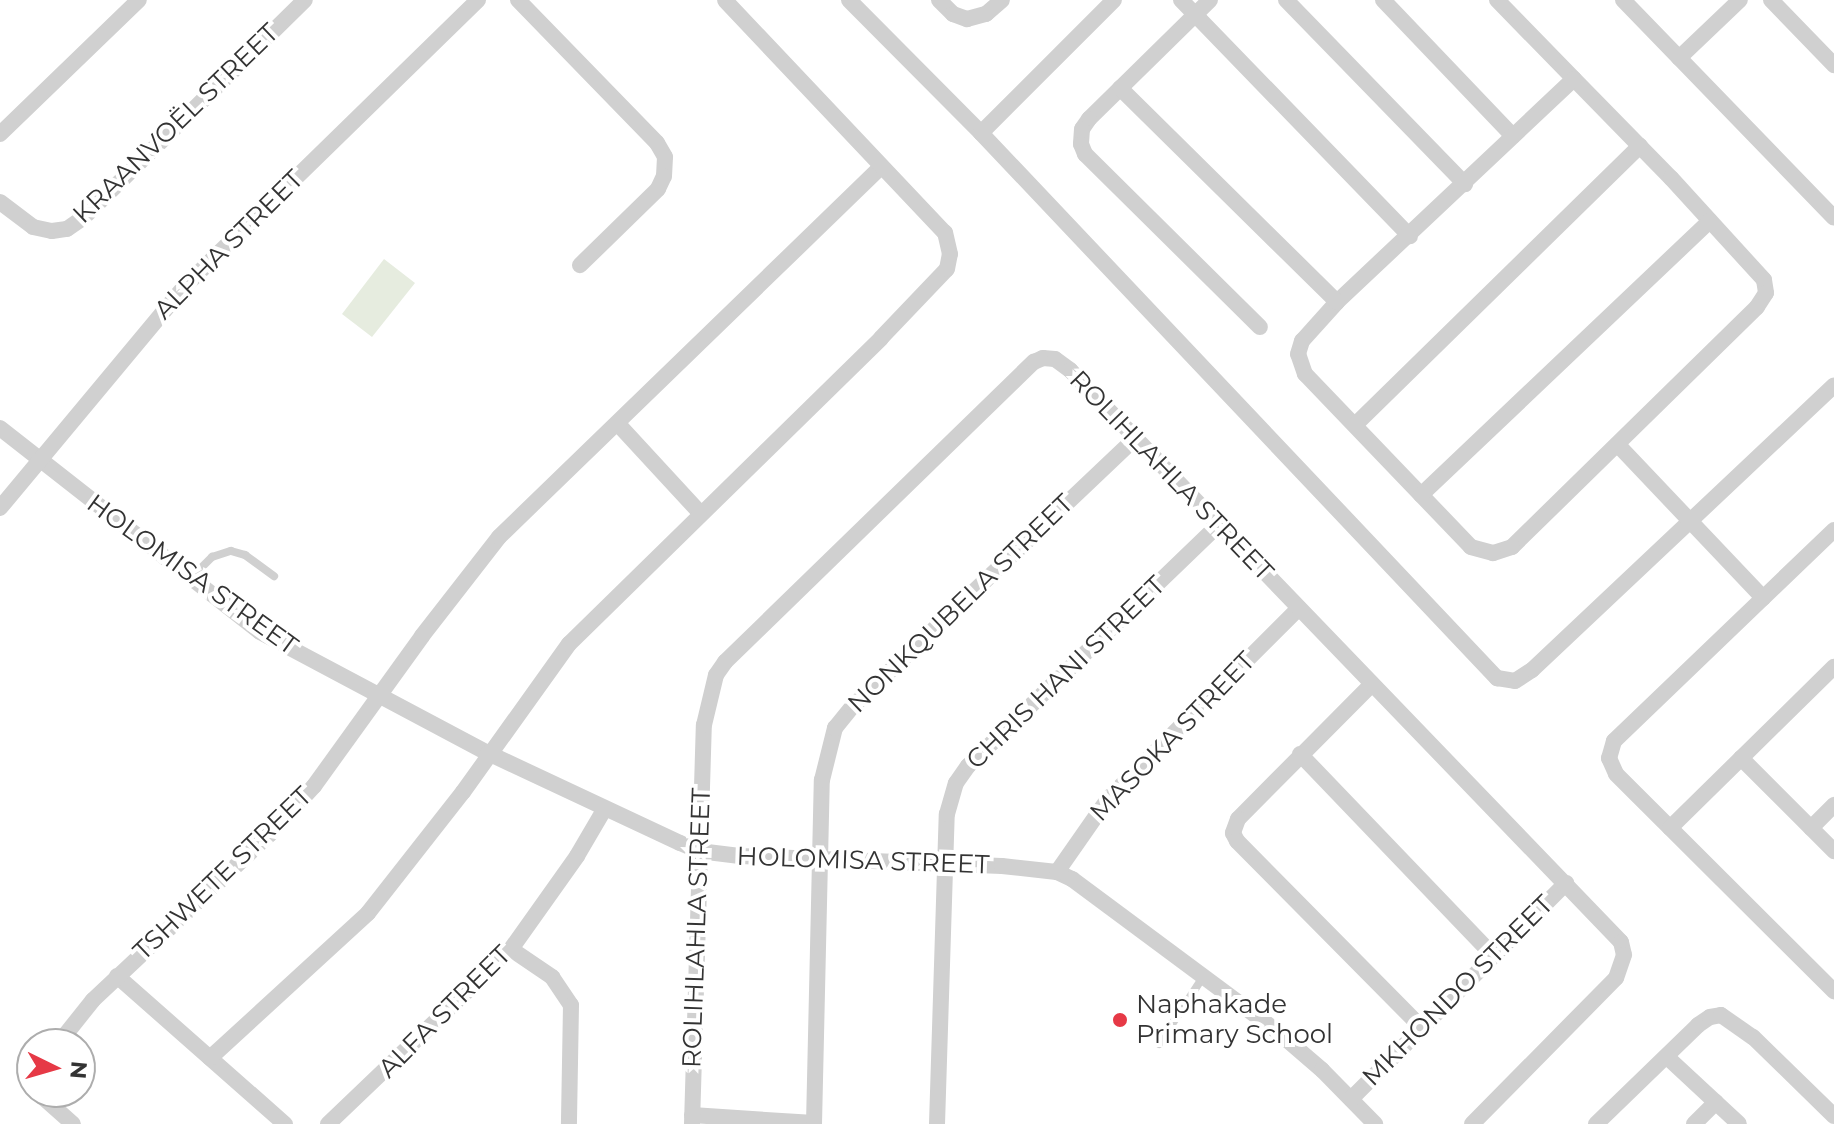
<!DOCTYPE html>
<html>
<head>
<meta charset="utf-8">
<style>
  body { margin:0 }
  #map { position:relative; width:1834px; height:1124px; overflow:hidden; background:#fff; font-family:Montserrat,sans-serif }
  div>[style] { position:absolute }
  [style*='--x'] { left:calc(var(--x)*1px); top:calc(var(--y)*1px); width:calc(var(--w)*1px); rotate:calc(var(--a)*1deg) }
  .green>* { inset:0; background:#e6ecdf }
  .lane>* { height:8px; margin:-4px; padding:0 4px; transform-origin:4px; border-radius:4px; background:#d0d0d0 }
  .street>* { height:16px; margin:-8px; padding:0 8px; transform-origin:8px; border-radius:8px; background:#d0d0d0 }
  .dots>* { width:22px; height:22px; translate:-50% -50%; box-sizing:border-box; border:4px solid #fff; border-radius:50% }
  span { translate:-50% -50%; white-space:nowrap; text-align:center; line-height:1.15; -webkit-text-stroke:8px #fff; paint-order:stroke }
  .street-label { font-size:26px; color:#333 }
  .poi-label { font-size:26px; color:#333 }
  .left { translate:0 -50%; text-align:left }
  .north { position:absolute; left:16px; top:1028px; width:80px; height:80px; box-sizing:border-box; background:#fff; border:2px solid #adadad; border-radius:50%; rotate:95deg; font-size:22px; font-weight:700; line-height:32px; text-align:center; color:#333 }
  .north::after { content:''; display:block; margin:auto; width:28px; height:36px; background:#e63946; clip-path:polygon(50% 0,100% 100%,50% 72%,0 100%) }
</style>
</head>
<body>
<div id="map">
  <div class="green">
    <i style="clip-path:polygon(384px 259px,415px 283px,372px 337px,342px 314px)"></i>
  </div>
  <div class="lane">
    <i style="--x:191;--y:578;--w:30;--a:-45"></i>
    <i style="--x:212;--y:557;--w:20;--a:-18"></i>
    <i style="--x:231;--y:551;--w:15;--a:16"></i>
    <i style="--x:245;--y:555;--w:36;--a:36"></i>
    <i style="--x:1159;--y:1044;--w:80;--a:-56.7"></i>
  </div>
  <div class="street">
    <i style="--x:518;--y:0;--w:199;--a:45.8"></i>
    <i style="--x:657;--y:143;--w:16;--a:60"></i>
    <i style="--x:665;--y:157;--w:19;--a:93"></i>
    <i style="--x:664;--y:176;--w:14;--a:115"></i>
    <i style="--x:658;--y:189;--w:109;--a:135.7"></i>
    <i style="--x:849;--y:0;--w:187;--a:45.2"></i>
    <i style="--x:981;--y:133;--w:751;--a:46.57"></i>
    <i style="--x:1497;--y:678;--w:18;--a:9"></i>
    <i style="--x:1515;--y:681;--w:20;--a:-33"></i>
    <i style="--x:1532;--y:670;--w:415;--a:-43.3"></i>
    <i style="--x:939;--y:0;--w:20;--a:45"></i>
    <i style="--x:953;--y:14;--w:15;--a:20"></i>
    <i style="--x:967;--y:19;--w:20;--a:-15"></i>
    <i style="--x:986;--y:14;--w:21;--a:-41"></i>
    <i style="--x:1181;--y:0;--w:329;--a:45.9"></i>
    <i style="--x:1210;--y:0;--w:170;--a:135.5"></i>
    <i style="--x:1089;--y:119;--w:12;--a:125"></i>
    <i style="--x:1082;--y:129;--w:15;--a:94"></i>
    <i style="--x:1081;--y:144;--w:11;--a:68"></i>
    <i style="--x:1085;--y:154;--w:246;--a:44.7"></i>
    <i style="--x:1286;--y:0;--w:257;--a:45.8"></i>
    <i style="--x:1383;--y:0;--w:188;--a:46.3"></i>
    <i style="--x:1497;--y:0;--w:110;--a:45.7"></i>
    <i style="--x:1574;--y:79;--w:139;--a:45.6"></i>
    <i style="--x:1671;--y:178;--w:138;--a:47.6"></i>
    <i style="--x:1764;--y:280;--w:13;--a:81"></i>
    <i style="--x:1766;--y:293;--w:17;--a:123"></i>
    <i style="--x:1757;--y:307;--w:343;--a:135.6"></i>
    <i style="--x:1512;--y:547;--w:20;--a:162"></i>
    <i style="--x:1493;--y:553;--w:23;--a:-165"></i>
    <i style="--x:1471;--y:547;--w:240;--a:-133.8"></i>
    <i style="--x:1305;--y:374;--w:21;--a:-109"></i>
    <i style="--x:1298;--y:354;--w:14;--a:-73"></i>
    <i style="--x:1302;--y:341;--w:52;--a:-48.1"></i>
    <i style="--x:1337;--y:302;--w:325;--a:-43.3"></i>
    <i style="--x:1623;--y:0;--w:303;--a:45.9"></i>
    <i style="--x:1771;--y:0;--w:91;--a:45.9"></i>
    <i style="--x:1679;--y:58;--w:84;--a:-43.6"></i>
    <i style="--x:1120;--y:88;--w:305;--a:44.6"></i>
    <i style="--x:981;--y:133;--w:188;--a:-45"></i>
    <i style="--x:0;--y:134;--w:193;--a:-44"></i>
    <i style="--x:0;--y:202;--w:41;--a:37.1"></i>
    <i style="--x:33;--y:227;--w:19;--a:12"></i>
    <i style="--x:52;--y:231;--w:15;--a:-8"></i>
    <i style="--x:67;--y:229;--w:19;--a:-35"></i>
    <i style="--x:83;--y:218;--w:311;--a:-44.5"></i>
    <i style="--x:618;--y:424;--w:122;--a:47.3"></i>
    <i style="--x:1355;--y:425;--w:399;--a:-44.4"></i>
    <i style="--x:0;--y:428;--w:330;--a:38.1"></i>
    <i style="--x:260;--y:632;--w:258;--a:28"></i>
    <i style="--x:488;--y:753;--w:212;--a:25.1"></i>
    <i style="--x:680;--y:843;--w:21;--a:23"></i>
    <i style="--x:699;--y:851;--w:41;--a:7"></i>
    <i style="--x:740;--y:856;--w:262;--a:2.2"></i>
    <i style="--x:1002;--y:866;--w:55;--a:6.2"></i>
    <i style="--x:1057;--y:872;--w:17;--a:25"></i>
    <i style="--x:1072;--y:879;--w:258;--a:36.6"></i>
    <i style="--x:1279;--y:1033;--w:57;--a:40.7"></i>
    <i style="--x:1322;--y:1070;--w:76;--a:45.5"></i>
    <i style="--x:1618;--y:445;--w:211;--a:46.5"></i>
    <i style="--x:1421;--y:495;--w:398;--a:-43.5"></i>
    <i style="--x:0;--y:508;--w:290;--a:-50.2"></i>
    <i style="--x:186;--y:285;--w:408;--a:-44.3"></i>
    <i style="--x:1834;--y:530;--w:305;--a:136.2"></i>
    <i style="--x:1614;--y:741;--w:18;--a:106"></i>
    <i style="--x:1609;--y:758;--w:17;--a:66"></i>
    <i style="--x:1616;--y:774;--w:308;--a:44.9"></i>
    <i style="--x:1372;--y:684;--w:190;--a:134.8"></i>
    <i style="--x:1238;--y:819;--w:15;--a:110"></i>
    <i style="--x:1233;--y:833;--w:9;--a:63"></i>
    <i style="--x:1237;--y:841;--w:263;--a:45.3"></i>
    <i style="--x:1300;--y:754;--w:280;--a:46.2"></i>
    <i style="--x:1741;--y:758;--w:132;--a:45"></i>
    <i style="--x:1670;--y:828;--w:230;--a:-44.5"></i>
    <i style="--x:1811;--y:828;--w:33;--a:-45"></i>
    <i style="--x:1057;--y:872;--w:89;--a:-55.1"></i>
    <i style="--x:1108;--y:799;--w:270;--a:-45"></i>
    <i style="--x:511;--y:949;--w:50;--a:34.3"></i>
    <i style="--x:552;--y:977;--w:34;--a:56"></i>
    <i style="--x:571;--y:1005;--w:119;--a:91"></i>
    <i style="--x:117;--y:976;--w:224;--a:41.4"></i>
    <i style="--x:58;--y:1044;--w:56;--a:-51.5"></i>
    <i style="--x:93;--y:1000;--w:241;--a:-43.2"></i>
    <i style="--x:269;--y:835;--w:67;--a:-47.4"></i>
    <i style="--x:314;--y:786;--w:185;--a:-54.2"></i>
    <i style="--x:422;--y:636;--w:125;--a:-52.1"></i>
    <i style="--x:499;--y:537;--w:532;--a:-44.09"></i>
    <i style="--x:1667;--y:1057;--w:98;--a:42.9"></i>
    <i style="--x:210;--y:1058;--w:214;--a:-42.5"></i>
    <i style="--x:368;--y:913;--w:154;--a:-51.9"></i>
    <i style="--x:463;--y:792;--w:182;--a:-54.4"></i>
    <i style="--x:569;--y:644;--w:437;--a:-44.4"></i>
    <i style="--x:881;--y:338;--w:95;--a:-46.3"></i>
    <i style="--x:947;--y:269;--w:15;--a:-79"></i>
    <i style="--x:950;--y:254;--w:22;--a:-103"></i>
    <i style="--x:945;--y:233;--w:320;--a:-133.4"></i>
    <i style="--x:37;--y:1092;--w:48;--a:41.6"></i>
    <i style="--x:1351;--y:1099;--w:305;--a:-45.1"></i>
    <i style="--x:692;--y:1115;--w:122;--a:3.8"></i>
    <i style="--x:328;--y:1124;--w:253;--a:-43.7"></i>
    <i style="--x:511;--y:949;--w:114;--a:-54.6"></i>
    <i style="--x:577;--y:856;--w:53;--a:-59.6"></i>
    <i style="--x:692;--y:1124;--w:399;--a:-88.3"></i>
    <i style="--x:704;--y:725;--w:51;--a:-76.5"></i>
    <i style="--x:716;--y:675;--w:16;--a:-55"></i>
    <i style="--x:725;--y:662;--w:431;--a:-44.2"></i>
    <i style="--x:1034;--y:362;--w:10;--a:-24"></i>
    <i style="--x:1043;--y:358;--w:12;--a:5"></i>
    <i style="--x:1055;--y:359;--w:19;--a:36"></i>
    <i style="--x:1070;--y:370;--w:794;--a:46.07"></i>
    <i style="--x:1621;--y:942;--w:13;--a:77"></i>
    <i style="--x:1624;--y:955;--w:24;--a:109"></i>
    <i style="--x:1616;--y:978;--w:205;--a:134.6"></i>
    <i style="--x:814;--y:1124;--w:344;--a:-88.7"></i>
    <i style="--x:822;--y:780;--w:54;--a:-76"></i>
    <i style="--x:835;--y:728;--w:27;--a:-51"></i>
    <i style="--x:852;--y:707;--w:389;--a:-43.5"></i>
    <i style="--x:937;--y:1124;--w:310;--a:-88.2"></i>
    <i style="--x:947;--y:814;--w:32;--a:-74"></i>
    <i style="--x:956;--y:783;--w:21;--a:-55"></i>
    <i style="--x:968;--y:766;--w:346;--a:-43.9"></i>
    <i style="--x:1596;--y:1124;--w:142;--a:-44.1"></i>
    <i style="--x:1698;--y:1025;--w:14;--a:-34"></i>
    <i style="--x:1710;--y:1017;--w:11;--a:-10"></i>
    <i style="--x:1721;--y:1015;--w:39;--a:35"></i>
    <i style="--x:1753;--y:1037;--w:113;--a:44.3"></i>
    <i style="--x:1694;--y:1124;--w:31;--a:-45"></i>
  </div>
  <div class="dots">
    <i style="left:1120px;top:1020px;background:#e63946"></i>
  </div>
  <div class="street-label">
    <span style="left:176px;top:124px;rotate:-44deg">KRAANVOËL STREET</span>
    <span style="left:229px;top:245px;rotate:-45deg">ALPHA STREET</span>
    <span style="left:1171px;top:476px;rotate:46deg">ROLIHLAHLA STREET</span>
    <span style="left:192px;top:575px;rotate:36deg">HOLOMISA STREET</span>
    <span style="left:961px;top:604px;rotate:-44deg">NONKQUBELA STREET</span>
    <span style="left:1066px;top:673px;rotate:-44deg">CHRIS HANI STREET</span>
    <span style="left:1173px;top:737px;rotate:-46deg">MASOKA STREET</span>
    <span style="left:863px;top:861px;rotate:2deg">HOLOMISA STREET</span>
    <span style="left:223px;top:874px;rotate:-44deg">TSHWETE STREET</span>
    <span style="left:697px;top:928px;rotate:-88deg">ROLIHLAHLA STREET</span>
    <span style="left:1458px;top:991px;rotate:-45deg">MKHONDO STREET</span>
    <span style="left:445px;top:1012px;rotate:-45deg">ALFA STREET</span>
  </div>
  <div class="poi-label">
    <span class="left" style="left:1136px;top:1020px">Naphakade<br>Primary School</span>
  </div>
  <div class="north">N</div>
</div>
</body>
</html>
